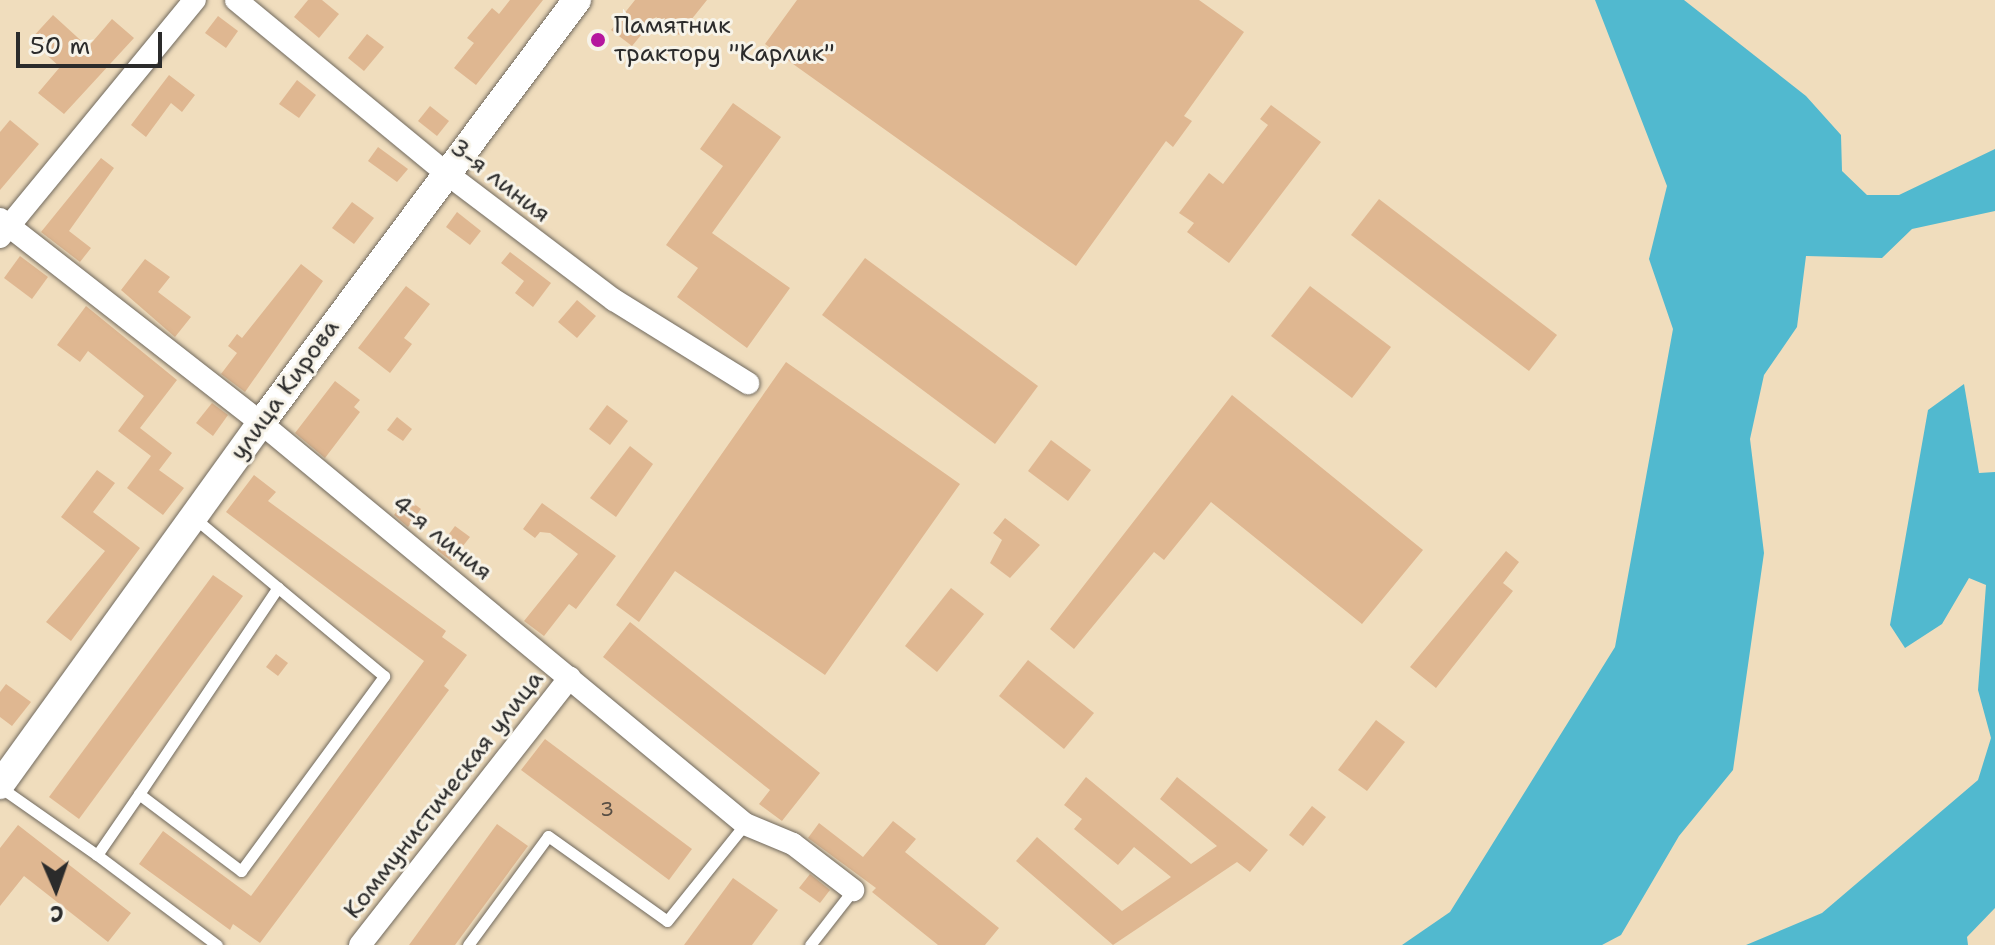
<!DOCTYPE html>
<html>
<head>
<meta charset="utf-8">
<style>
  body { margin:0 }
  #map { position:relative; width:1995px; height:945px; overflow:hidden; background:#f0ddbd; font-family:"Shantell Sans",sans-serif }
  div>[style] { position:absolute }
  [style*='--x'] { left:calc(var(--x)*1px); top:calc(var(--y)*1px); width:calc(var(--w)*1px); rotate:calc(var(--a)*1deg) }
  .water>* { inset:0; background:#51b9cf }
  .building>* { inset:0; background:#dfb791 }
  .roads { filter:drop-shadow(0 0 2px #70695e) drop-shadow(0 0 2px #70695e) }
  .service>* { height:11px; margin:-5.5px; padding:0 5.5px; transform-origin:5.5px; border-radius:5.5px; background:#fff }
  .minor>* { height:22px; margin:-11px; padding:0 11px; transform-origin:11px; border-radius:11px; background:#fff }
  .tertiary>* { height:28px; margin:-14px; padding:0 14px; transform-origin:14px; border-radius:14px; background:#fff }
  .dots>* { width:22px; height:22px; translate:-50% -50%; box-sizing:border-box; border:4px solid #f7f3e8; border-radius:50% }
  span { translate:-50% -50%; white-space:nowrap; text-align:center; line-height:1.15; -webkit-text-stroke:6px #f7f3e8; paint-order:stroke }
  .number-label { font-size:20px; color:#584e44 }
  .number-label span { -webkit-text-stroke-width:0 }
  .poi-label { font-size:24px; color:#2b2b2b }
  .left { translate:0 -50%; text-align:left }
  .street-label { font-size:24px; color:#2b2b2b }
  .north { position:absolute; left:16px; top:849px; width:80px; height:80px; -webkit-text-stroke:6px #f7f3e8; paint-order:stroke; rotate:178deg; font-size:22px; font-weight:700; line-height:32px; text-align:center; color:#2b2b2b }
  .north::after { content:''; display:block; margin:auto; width:28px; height:36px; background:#2b2b2b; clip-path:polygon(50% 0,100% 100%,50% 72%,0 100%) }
  .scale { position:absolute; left:16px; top:32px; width:146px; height:36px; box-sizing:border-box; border:4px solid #2b2b2b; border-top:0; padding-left:10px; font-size:24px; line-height:28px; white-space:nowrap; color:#2b2b2b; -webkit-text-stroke:6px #f7f3e8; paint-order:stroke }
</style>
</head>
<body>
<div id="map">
  <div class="water">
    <i style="clip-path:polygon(1595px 0,1684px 0,1806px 96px,1841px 135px,1842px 171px,1867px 195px,1899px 195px,1995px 149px,1995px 211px,1912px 229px,1882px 258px,1806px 256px,1797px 327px,1764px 375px,1750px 439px,1764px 553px,1733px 770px,1679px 836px,1621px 935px,1602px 945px,1402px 945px,1450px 912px,1615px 647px,1673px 329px,1649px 259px,1667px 186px)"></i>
    <i style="clip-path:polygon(1964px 384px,1979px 473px,1995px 472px,1995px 908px,1967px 937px,1968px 945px,1746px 945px,1822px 913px,1978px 780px,1991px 738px,1978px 690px,1986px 585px,1969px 578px,1942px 624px,1905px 648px,1890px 625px,1928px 410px)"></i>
  </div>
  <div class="building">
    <i style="clip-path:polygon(308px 0,322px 0,339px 14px,319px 38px,294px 17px)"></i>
    <i style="clip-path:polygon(510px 0,543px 0,476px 85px,454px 68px,474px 43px,467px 38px,492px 8px,499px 14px)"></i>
    <i style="clip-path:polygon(635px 0,707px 0,679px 35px,656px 17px,632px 46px,611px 30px)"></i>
    <i style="clip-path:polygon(797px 0,1199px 0,1244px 32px,1184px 116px,1192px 121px,1173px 147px,1166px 141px,1076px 266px,765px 44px)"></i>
    <i style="clip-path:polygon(53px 15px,88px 47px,112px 19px,134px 38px,64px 114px,38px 93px,60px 67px,30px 40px)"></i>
    <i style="clip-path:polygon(218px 16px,238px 31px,226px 48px,205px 33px)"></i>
    <i style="clip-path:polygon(367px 34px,384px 47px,364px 71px,348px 58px)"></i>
    <i style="clip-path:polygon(169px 75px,195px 95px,182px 112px,171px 103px,146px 137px,131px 125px)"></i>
    <i style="clip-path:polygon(297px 80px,316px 95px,299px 118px,279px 104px)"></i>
    <i style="clip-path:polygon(733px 103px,781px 137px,712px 233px,790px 288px,747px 348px,677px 297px,698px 268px,666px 245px,723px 166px,700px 149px)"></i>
    <i style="clip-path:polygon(1271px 105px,1321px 142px,1229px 263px,1187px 232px,1194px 223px,1179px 213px,1209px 173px,1223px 184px,1268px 125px,1260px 119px)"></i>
    <i style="clip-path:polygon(430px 106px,449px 121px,437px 136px,418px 121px)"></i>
    <i style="clip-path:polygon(10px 120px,39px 144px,0 190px,0 132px)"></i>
    <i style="clip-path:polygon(378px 147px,408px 169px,397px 182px,368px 161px)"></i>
    <i style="clip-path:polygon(101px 158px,114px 168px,69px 231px,91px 248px,80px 262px,41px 232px)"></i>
    <i style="clip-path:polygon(1379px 199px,1557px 335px,1529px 371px,1351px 235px)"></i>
    <i style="clip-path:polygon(352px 202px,374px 218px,354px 244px,332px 228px)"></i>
    <i style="clip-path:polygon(457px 212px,481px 231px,470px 245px,446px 227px)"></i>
    <i style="clip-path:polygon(510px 252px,551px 283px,533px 307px,515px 293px,524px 281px,501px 263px)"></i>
    <i style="clip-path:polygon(20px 256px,48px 277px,32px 299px,4px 278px)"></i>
    <i style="clip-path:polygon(865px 258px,1038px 386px,995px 444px,822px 315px)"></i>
    <i style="clip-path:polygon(145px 259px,170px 277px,158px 292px,191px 317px,175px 337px,121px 290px)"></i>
    <i style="clip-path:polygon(301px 264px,323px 281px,245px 392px,221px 374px,237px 353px,228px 346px,237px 334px,242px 338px)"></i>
    <i style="clip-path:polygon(406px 286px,430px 304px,404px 338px,412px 344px,390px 373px,358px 348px)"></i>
    <i style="clip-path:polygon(1310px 286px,1391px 347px,1352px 398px,1271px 336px)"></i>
    <i style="clip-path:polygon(577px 300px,596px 316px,577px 338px,558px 322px)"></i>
    <i style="clip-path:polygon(86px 306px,177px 380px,140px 428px,172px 453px,159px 470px,184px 488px,163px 515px,127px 488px,151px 456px,118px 431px,144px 396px,88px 351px,80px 362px,57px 345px)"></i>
    <i style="clip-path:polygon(786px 362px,960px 484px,825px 675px,675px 571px,639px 622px,616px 605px)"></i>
    <i style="clip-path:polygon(335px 381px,360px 400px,354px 407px,360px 412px,325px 458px,295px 433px)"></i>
    <i style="clip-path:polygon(1232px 395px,1423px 550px,1362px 624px,1211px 502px,1164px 560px,1154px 552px,1074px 649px,1050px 629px)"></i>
    <i style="clip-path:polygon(212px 403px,228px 415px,213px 436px,196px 423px)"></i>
    <i style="clip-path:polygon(607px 405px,628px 421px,610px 445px,589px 429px)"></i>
    <i style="clip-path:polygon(397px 417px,412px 429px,403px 441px,387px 430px)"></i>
    <i style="clip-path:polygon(1051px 440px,1091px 470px,1068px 501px,1028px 471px)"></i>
    <i style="clip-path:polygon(630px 446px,653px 464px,616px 517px,590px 498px)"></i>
    <i style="clip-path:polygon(97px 470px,115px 483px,93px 512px,140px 548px,71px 641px,46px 622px,105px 551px,61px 517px)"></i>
    <i style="clip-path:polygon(254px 475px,276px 492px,268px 501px,446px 631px,442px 637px,467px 655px,444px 686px,449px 690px,260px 943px,233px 924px,230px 930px,139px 864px,163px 831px,251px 896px,424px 661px,226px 512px)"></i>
    <i style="clip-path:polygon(406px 498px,421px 509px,408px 527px,394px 515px)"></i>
    <i style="clip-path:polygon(542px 503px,616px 556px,576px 609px,569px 604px,544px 636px,524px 621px,578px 554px,550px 533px,540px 532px,535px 538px,523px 529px)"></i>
    <i style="clip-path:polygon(1005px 518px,1040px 545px,1010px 578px,990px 563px,1002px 540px,993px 533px)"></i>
    <i style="clip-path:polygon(455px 526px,470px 537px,451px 561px,437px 550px)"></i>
    <i style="clip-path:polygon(1506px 551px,1519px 562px,1503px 583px,1513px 591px,1436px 688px,1410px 667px)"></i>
    <i style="clip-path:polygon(213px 575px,243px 596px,79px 819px,49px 797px)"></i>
    <i style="clip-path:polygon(951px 588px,984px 614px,937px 672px,905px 646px)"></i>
    <i style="clip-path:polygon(630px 622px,820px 773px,782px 821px,759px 804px,770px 790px,603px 657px)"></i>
    <i style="clip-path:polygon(276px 654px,288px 663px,278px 676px,266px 667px)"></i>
    <i style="clip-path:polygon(1028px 660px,1094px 713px,1064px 749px,999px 696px)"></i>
    <i style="clip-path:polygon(6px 684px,31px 702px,12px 726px,0 717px,0 692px)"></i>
    <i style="clip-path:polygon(1376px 720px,1405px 742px,1367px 791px,1338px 770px)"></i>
    <i style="clip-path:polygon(545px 739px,692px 849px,669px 880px,521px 770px)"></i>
    <i style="clip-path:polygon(1086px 777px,1191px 864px,1217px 846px,1160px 799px,1177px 777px,1268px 850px,1250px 872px,1237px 862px,1113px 945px,1016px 861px,1037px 837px,1122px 911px,1171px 877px,1134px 847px,1118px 865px,1074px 829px,1082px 819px,1064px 805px)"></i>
    <i style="clip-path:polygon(1312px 806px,1326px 817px,1303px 846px,1289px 835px)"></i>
    <i style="clip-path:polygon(893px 821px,916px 839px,905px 852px,999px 928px,985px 945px,938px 945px,872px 892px,876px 888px,808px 838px,819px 823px,863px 857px)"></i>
    <i style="clip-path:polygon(497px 824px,528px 846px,455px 945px,409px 945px)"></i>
    <i style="clip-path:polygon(18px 825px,131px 913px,108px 942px,24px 876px,0 906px,0 848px)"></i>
    <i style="clip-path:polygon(810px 874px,830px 890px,820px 903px,799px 888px)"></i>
    <i style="clip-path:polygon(733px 878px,778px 910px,752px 945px,684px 945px)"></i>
  </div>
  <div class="roads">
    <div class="service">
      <i style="--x:0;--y:787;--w:118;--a:35"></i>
      <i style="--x:97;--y:855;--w:74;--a:-55.5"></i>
      <i style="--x:139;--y:794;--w:128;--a:37"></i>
      <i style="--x:241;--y:871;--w:242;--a:-53.7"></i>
      <i style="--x:384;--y:676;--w:249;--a:-140.2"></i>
      <i style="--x:139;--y:794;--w:249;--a:-56.1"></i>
      <i style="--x:97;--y:855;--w:150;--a:36.9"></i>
      <i style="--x:468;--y:945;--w:135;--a:-53.7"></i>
      <i style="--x:548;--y:836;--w:146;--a:35.5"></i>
      <i style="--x:667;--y:921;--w:124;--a:-51.2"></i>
      <i style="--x:810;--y:945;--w:70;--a:-52"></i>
    </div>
    <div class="minor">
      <i style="--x:236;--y:0;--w:272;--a:39.5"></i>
      <i style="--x:446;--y:173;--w:211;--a:37.1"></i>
      <i style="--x:614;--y:300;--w:158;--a:31.8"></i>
      <i style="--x:0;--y:219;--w:331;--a:38"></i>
      <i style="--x:261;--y:423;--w:629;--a:39.64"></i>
      <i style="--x:745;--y:824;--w:52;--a:22.6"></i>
      <i style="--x:793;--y:844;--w:76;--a:37.5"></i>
      <i style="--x:0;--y:237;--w:307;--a:-50.6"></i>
      <i style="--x:360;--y:945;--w:340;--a:-51.9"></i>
    </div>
    <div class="tertiary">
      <i style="--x:0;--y:785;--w:446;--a:-54.2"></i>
      <i style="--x:261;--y:423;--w:528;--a:-53.24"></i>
    </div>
  </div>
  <div class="dots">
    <i style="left:598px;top:40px;background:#b5179e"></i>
  </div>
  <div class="number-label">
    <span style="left:607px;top:809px">3</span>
  </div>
  <div class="poi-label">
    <span class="left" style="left:614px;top:40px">Памятник<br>трактору "Карлик"</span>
  </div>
  <div class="street-label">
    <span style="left:500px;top:181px;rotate:38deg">3-я линия</span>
    <span style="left:285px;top:390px;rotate:-54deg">улица Кирова</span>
    <span style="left:442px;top:538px;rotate:39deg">4-я линия</span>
    <span style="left:444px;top:795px;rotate:-52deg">Коммунистическая улица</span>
  </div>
  <div class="north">С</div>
  <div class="scale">50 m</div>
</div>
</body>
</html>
